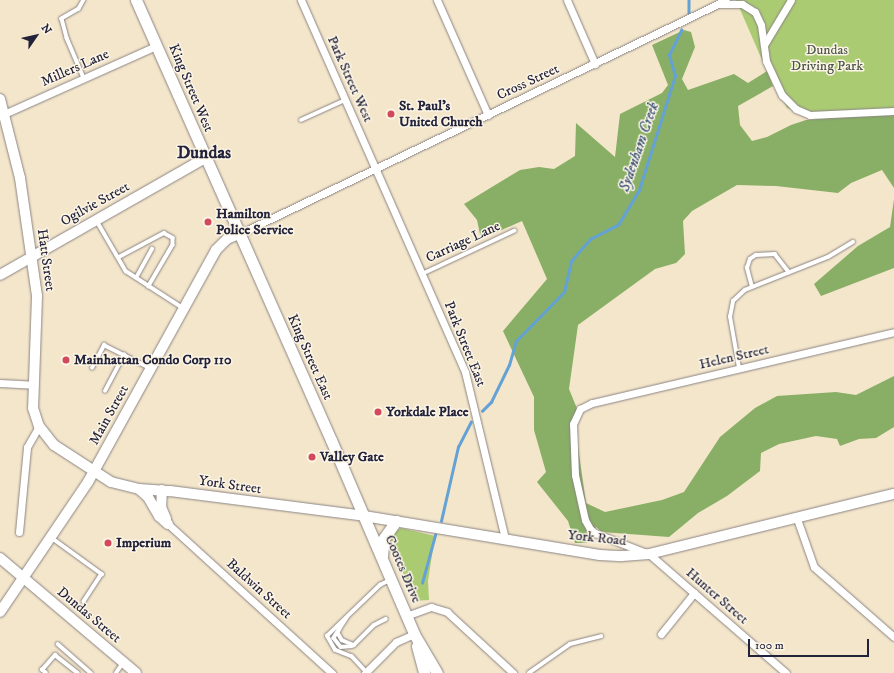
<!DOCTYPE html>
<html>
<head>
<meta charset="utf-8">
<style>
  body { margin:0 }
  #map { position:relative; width:894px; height:673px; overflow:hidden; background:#f4e6cb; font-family:"IM FELL DW Pica",serif }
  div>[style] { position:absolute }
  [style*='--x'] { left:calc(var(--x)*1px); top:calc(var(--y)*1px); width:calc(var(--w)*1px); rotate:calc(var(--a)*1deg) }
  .green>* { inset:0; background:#abcb73 }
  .forest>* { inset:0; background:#88af65 }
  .stream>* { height:2.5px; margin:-1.25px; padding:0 1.25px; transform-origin:1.25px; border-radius:1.25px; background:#64a2d6 }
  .roads { filter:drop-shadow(0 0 1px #8b8483) drop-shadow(0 0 1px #8b8483) }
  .lane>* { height:3.5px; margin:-1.75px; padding:0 1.75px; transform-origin:1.75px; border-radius:1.75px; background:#fff }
  .street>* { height:7px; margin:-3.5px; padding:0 3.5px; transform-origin:3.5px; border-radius:3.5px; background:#fff }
  .secondary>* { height:10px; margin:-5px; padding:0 5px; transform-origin:5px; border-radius:5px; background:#fff }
  .primary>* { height:11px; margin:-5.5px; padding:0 5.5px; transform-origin:5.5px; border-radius:5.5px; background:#fff }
  .dots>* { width:11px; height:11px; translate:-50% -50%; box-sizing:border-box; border:2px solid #fcf5e5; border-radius:50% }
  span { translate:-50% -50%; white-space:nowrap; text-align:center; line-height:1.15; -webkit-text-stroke:3px #fcf5e5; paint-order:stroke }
  .park-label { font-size:14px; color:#4b554c }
  .street-label { font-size:14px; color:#22223b }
  .poi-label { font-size:14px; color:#22223b; font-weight:700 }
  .left { translate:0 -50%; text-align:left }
  .water-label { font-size:15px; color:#3c5579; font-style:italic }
  .district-label { font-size:18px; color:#22223b; font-weight:700 }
  .north { position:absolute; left:16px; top:16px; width:40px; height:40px; -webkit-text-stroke:3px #fcf5e5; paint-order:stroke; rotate:56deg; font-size:11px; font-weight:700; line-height:16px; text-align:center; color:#22223b }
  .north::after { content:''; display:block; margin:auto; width:14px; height:18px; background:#22223b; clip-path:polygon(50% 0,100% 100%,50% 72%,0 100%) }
  .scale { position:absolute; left:748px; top:639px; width:121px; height:18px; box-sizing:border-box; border:2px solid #22223b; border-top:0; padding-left:5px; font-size:12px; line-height:14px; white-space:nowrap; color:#22223b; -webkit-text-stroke:3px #fcf5e5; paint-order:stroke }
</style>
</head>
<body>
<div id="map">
  <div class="green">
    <i style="clip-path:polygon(736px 0,894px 0,894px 117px,809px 115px,787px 108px,766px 69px)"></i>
    <i style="clip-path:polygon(401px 528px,435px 536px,428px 581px,429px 600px,414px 601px,391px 541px,392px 534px)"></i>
  </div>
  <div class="forest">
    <i style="clip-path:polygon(684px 30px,691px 32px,695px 47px,682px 79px,688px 90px,734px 74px,748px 83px,767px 71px,773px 86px,738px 106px,740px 125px,752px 141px,767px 137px,791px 125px,806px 120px,877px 114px,894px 115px,894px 188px,882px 170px,851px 183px,838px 193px,776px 186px,737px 185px,692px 211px,683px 221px,685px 254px,676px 263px,655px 269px,578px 325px,569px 389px,578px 411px,575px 426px,586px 503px,605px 512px,662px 500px,684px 492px,720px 437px,755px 408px,777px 396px,836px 392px,856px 395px,894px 376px,894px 427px,876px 438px,859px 439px,840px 446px,837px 439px,816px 436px,779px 444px,761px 453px,760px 471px,727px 496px,698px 513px,669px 537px,602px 532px,596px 527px,587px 543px,575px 543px,568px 521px,537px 482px,546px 472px,534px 430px,534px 397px,503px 331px,547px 279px,522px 221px,481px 239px,477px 220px,464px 204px,520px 170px,539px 167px,554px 169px,575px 156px,576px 123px,615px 157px,620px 114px,662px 93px,668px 85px,652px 45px)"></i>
    <i style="clip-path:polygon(894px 199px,894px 268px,821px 296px,814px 284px,858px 246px,890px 227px)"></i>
  </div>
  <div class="stream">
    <i style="--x:689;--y:0;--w:13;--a:90"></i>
    <i style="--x:482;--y:411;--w:13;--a:-45"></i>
    <i style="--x:491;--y:402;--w:41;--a:-64.1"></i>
    <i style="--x:509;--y:365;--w:25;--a:-74"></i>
    <i style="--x:516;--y:341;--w:69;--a:-45.6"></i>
    <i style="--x:564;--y:292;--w:32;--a:-77"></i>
    <i style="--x:571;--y:261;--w:29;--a:-49"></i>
    <i style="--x:590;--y:239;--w:31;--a:-27"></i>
    <i style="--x:618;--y:225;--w:41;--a:-59"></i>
    <i style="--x:639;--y:190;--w:120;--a:-72.5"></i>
    <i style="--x:675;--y:76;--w:22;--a:-106"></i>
    <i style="--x:669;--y:55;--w:28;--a:-64"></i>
    <i style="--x:441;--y:521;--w:76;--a:-77.1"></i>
    <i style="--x:458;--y:447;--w:28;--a:-63"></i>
    <i style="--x:422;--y:583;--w:50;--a:-74.8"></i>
  </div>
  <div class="roads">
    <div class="lane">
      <i style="--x:84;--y:0;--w:10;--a:119"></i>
      <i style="--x:79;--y:9;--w:20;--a:150"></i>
      <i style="--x:62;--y:19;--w:20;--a:75"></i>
      <i style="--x:67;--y:38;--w:43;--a:67"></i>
      <i style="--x:301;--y:120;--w:48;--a:-24.4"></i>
      <i style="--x:97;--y:221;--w:58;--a:59.9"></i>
      <i style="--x:126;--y:271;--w:68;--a:33"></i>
      <i style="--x:119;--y:257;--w:51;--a:-28.1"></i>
      <i style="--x:164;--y:233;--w:10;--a:29"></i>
      <i style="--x:173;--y:238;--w:7;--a:90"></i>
      <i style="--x:173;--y:245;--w:48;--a:120.3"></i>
      <i style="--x:422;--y:274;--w:102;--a:-25.1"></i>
      <i style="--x:136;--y:278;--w:33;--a:-61"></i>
      <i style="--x:752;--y:287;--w:20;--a:-105"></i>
      <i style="--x:747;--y:268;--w:9;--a:-72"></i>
      <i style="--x:750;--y:259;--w:7;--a:-34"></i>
      <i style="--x:756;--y:255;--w:19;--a:-3"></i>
      <i style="--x:775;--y:254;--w:23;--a:52"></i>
      <i style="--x:92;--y:368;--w:26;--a:-62"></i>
      <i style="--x:104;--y:345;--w:51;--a:26.6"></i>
      <i style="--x:739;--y:368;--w:52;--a:-100"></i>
      <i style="--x:730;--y:317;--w:16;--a:-79"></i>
      <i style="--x:733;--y:301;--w:16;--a:-43"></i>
      <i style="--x:745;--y:290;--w:89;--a:-21.7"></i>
      <i style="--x:828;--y:257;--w:29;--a:-31"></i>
      <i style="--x:105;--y:391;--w:41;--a:-62.2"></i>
      <i style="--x:52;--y:538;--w:62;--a:35.8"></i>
      <i style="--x:102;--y:574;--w:33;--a:123"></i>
      <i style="--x:347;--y:618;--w:24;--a:123"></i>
      <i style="--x:334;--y:638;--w:11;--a:52"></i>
      <i style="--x:341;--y:647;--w:11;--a:-5"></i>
      <i style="--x:340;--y:629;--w:4;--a:117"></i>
      <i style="--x:338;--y:633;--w:8;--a:60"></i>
      <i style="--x:342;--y:640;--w:13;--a:23"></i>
      <i style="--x:354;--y:645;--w:28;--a:-45"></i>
      <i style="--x:374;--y:625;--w:13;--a:-27"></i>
      <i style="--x:58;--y:644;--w:44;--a:41.3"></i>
      <i style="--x:366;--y:672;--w:21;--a:-133"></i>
      <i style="--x:352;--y:657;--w:18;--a:-158"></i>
      <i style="--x:335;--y:650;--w:16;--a:-120"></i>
      <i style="--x:327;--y:636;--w:74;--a:-43.9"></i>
      <i style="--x:380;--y:585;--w:11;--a:-27"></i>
      <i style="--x:46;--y:673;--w:5;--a:-143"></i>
      <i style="--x:42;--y:670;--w:20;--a:-49"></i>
      <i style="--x:55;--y:655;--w:29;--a:38"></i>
      <i style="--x:116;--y:673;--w:12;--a:-55"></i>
      <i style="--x:529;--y:673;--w:50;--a:-35.3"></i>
      <i style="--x:570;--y:644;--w:32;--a:-14"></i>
    </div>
    <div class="street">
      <i style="--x:301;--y:0;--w:407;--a:66.2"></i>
      <i style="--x:465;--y:372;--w:171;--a:76.5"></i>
      <i style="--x:437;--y:0;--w:126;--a:66.1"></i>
      <i style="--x:567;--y:0;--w:70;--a:66.4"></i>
      <i style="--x:720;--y:4;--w:22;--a:0"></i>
      <i style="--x:742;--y:4;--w:15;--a:32"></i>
      <i style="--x:755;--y:12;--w:14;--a:65"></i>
      <i style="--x:761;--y:25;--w:36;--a:82"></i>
      <i style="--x:766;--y:61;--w:38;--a:65"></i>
      <i style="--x:782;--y:95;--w:20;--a:45"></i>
      <i style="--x:796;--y:109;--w:15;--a:23"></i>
      <i style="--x:810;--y:115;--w:84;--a:-2.7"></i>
      <i style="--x:764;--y:45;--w:52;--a:-59"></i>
      <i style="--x:4;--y:114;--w:167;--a:-24.1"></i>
      <i style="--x:239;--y:234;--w:540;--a:-25.66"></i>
      <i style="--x:0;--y:383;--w:33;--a:3"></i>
      <i style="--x:796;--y:516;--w:54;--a:70.6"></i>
      <i style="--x:814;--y:567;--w:106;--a:41.2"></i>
      <i style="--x:168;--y:524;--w:222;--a:42.3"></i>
      <i style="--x:19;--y:532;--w:85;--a:-84.6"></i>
      <i style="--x:27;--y:447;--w:24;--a:-60"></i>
      <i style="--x:406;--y:616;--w:27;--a:-20"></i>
      <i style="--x:431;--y:607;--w:17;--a:17"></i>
      <i style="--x:447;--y:612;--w:90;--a:42.7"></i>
      <i style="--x:661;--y:634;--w:53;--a:-51.2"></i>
      <i style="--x:365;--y:673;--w:44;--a:-45"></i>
      <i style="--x:396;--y:642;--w:20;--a:-24"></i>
      <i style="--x:786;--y:673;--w:181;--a:-139"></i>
      <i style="--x:649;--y:554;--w:58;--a:-158.7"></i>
      <i style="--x:595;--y:533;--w:6;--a:-141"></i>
      <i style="--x:590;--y:529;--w:10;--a:-119"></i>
      <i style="--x:585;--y:520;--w:46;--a:-102.5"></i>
      <i style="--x:575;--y:475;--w:51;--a:-92.2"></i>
      <i style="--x:573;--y:424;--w:17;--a:-65"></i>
      <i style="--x:580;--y:409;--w:13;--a:-27"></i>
      <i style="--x:592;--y:403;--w:310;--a:-13.2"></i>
    </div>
    <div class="secondary">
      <i style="--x:0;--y:99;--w:81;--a:75.8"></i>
      <i style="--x:20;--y:178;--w:119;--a:81.8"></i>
      <i style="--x:37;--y:296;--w:112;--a:92"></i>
      <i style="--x:33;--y:408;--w:19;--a:72"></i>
      <i style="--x:39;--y:426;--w:24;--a:52"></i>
      <i style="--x:54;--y:445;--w:68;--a:33"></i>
      <i style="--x:111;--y:482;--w:29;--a:14"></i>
      <i style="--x:139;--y:489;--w:31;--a:4"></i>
      <i style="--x:170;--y:491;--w:196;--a:7.3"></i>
      <i style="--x:364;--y:516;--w:239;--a:9.4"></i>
      <i style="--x:600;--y:555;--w:22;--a:3"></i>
      <i style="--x:622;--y:556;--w:27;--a:-4"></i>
      <i style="--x:649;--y:554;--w:252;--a:-13.8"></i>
      <i style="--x:0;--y:275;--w:236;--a:-29.7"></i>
      <i style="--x:139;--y:489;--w:12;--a:42"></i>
      <i style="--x:148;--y:497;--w:22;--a:60"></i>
      <i style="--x:159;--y:516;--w:12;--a:42"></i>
      <i style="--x:162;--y:490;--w:17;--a:93"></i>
      <i style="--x:161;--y:507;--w:13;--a:67"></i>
      <i style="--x:0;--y:558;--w:178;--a:40.2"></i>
      <i style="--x:0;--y:612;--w:157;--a:-55.9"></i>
      <i style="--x:88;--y:482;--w:265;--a:-61.1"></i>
      <i style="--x:216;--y:250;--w:16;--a:-45"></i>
      <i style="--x:227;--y:239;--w:13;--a:-23"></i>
    </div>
    <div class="primary">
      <i style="--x:136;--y:0;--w:481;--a:66.1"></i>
      <i style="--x:331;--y:440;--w:211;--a:66.8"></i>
      <i style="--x:414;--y:634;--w:45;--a:59.5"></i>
      <i style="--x:382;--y:556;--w:18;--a:-84"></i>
      <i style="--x:384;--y:538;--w:21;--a:-55"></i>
      <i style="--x:417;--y:646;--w:28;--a:75"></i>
    </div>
  </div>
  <div class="dots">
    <i style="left:391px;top:114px;background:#d1495b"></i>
    <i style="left:208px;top:222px;background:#d1495b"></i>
    <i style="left:66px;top:360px;background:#d1495b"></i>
    <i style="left:378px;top:412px;background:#d1495b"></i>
    <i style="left:312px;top:457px;background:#d1495b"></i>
    <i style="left:108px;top:543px;background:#d1495b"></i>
  </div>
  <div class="park-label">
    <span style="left:827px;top:58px">Dundas<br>Driving Park</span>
  </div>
  <div class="street-label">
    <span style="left:75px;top:68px;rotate:-24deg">Millers Lane</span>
    <span style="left:350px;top:79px;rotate:66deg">Park Street West</span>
    <span style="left:528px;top:82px;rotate:-25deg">Cross Street</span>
    <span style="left:191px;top:88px;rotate:67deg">King Street West</span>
    <span style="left:95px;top:204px;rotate:-29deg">Ogilvie Street</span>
    <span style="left:463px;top:242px;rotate:-25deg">Carriage Lane</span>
    <span style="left:46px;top:260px;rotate:82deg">Hatt Street</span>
    <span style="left:465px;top:344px;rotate:68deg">Park Street East</span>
    <span style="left:310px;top:357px;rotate:66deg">King Street East</span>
    <span style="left:734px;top:357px;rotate:-13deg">Helen Street</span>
    <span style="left:109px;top:415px;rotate:-61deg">Main Street</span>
    <span style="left:230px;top:485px;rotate:8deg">York Street</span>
    <span style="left:597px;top:538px;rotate:6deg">York Road</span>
    <span style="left:403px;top:569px;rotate:67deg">Cootes Drive</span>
    <span style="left:259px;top:589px;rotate:42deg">Baldwin Street</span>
    <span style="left:717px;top:596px;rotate:41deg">Hunter Street</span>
    <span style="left:89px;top:615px;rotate:40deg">Dundas Street</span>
  </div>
  <div class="poi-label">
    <span class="left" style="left:399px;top:114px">St. Paul's<br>United Church</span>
    <span class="left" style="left:216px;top:222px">Hamilton<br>Police Service</span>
    <span class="left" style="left:74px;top:360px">Mainhattan Condo Corp 110</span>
    <span class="left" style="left:386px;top:412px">Yorkdale Place</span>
    <span class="left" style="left:320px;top:457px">Valley Gate</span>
    <span class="left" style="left:116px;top:543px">Imperium</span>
  </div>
  <div class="water-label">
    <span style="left:639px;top:147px;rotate:-71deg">Sydenham Creek</span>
  </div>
  <div class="district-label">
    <span style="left:204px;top:153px">Dundas</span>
  </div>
  <div class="north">N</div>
  <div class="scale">100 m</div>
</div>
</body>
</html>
